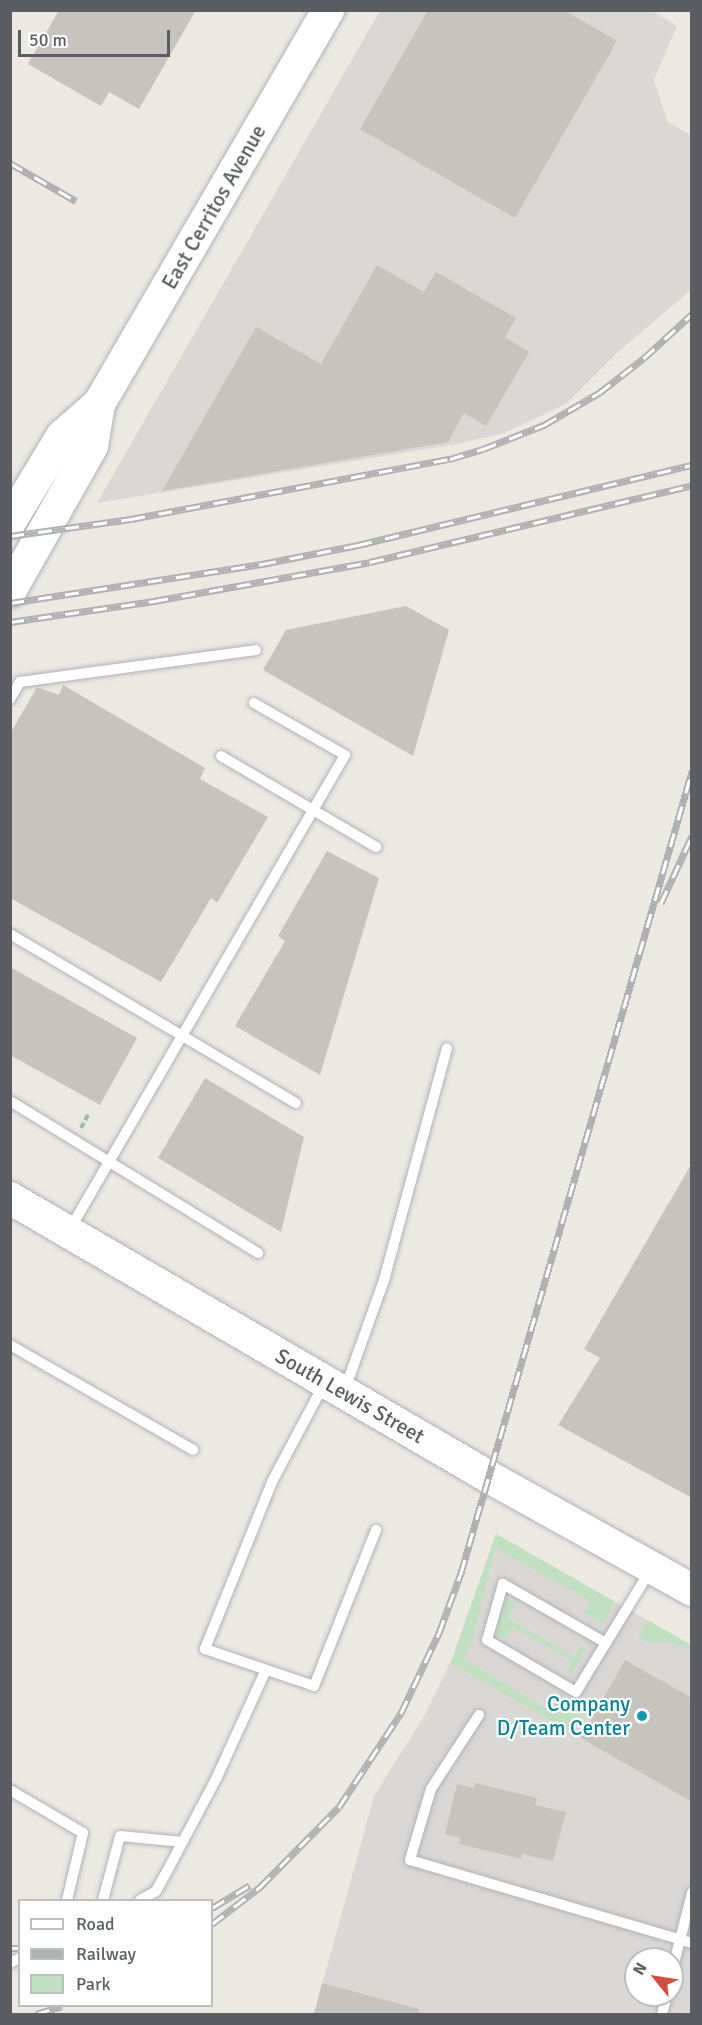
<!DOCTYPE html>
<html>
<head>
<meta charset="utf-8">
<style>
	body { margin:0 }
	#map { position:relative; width:702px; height:2025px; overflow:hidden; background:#ebe9e2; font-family:Signika,sans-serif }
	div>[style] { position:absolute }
	.industrial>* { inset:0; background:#dad8d4 }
	.green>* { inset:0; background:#c1e0c2 }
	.building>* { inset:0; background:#c7c4bf }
	.path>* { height:4px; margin-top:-2px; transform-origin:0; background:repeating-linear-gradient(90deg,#9bc0a7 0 6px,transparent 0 9px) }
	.roads { filter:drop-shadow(0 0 2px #afb2b6) drop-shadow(0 0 2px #afb2b6) }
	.service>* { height:10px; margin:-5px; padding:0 5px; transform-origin:5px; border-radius:5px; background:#fff }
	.secondary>* { height:32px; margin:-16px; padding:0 16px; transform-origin:16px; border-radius:16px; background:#fff }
	.rail>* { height:7px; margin-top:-3.5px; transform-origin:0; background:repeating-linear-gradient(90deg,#fff 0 14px,#b0b1b1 0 28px); box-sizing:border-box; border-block:2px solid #b0b1b1 }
	.dots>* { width:16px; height:16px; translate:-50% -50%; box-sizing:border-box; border:3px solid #fff; border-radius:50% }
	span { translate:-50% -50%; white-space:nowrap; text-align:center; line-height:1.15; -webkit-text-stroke:4.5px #fff; paint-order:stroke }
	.street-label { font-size:21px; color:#5a5d61 }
	.culture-label { font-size:21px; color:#0d838f }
	.right { translate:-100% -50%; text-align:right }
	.frame { position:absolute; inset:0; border:12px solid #5a5d61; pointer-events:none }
	.legend { position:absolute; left:18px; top:1899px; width:195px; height:108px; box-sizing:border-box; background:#fff; border:2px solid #bdbec0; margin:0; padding:8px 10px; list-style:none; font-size:18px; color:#5a5d61 }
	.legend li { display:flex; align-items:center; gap:12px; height:30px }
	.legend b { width:30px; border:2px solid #bdbec0 }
	.north { position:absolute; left:624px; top:1947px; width:60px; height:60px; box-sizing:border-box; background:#fff; border:2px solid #bdbec0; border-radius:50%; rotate:300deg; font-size:16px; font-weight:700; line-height:24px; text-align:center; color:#5a5d61 }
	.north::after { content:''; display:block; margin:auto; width:21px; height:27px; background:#d24e41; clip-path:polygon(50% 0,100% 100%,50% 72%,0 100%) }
	.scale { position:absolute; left:18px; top:30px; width:152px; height:27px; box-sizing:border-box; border:3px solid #5a5d61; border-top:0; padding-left:8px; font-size:18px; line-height:21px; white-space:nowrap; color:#5a5d61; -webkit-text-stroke:4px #fff; paint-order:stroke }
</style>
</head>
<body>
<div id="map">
	<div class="industrial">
		<i style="clip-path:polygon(380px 11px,652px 11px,677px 26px,654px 80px,668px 122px,691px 135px,691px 290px,619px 351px,566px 404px,504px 433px,457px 444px,97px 503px)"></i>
		<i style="clip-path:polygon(evenodd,496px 1534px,691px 1645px,691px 2014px,314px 2014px,374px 1796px,425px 1715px,452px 1659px,496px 1534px,636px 1959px,672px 1959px,672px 1995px,636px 1995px,636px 1959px)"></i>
	</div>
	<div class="green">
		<i style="clip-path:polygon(496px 1534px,615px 1602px,603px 1623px,584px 1613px,590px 1601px,495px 1548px,472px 1642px,463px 1659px,556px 1714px,565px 1699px,581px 1708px,585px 1701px,590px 1704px,573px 1733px,451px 1663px)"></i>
		<i style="clip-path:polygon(507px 1599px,515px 1604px,507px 1618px,574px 1657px,581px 1646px,586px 1649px,571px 1675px,566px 1672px,572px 1661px,513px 1627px,506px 1639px,497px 1633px)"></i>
		<i style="clip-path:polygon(648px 1620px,691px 1645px,691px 1650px,668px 1642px,646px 1642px,638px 1637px)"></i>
	</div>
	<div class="building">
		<i style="clip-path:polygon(59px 10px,196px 10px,139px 109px,109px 92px,101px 106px,28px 64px)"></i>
		<i style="clip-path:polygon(428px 10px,564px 10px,617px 41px,515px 218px,360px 129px)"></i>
		<i style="clip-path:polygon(377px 265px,424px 292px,436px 272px,516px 318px,505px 337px,529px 352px,486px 426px,464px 413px,448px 442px,162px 491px,256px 327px,321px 364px)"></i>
		<i style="clip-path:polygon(406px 606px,449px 630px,413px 756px,263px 670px,286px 630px)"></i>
		<i style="clip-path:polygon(63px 685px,205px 768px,200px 779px,268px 817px,217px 903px,211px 898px,161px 982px,10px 898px,10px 734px,37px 687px,59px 695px)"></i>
		<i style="clip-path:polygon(327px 851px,379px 878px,320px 1075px,235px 1026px,285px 941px,278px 936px)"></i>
		<i style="clip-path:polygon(10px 967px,137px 1038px,100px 1105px,10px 1055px)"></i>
		<i style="clip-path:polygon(205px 1078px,304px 1137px,281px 1232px,158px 1158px)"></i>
		<i style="clip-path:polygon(692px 1163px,692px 1498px,558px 1425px,600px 1358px,584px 1349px)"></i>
		<i style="clip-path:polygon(625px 1660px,692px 1698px,692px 1802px,581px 1738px)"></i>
		<i style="clip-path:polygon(475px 1783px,537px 1798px,535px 1805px,566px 1812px,553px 1861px,522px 1854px,521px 1859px,459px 1844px,461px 1838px,445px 1834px,457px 1784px,474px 1788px)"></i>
		<i style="clip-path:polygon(322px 1983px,419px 2009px,419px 2014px,314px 2014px)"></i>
	</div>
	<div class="path">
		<i style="left:81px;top:1128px;width:15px;rotate:-62deg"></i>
		<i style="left:559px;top:1708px;width:3px;rotate:-162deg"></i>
		<i style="left:556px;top:1707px;width:10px;rotate:-61deg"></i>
	</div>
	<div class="roads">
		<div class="service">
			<i style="left:10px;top:699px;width:20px;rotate:-60deg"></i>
			<i style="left:20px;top:682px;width:238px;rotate:-7.7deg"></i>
			<i style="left:221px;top:756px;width:180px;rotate:30.4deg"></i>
			<i style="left:10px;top:934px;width:332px;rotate:30.6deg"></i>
			<i style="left:10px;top:1101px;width:291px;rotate:31.5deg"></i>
			<i style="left:70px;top:1229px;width:548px;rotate:-59.88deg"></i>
			<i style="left:345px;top:755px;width:105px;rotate:-150.3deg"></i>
			<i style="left:10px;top:1345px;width:211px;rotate:29.8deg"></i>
			<i style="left:324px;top:1384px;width:111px;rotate:118deg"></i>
			<i style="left:272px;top:1482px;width:180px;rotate:111.9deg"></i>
			<i style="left:205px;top:1649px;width:115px;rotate:18.7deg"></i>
			<i style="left:314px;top:1686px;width:168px;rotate:-68.3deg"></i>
			<i style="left:345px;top:1389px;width:116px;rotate:-70.3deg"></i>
			<i style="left:384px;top:1280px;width:240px;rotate:-74.8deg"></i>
			<i style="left:606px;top:1643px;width:119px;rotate:-150.2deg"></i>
			<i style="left:503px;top:1584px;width:58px;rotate:105.9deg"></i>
			<i style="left:487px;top:1640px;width:103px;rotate:30.3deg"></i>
			<i style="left:576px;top:1692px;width:144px;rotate:-58.6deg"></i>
			<i style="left:479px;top:1715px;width:88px;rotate:123deg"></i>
			<i style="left:431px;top:1789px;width:74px;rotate:106.5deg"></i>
			<i style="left:410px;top:1860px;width:294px;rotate:16.4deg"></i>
			<i style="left:10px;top:1790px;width:85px;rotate:30.5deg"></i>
			<i style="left:83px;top:1833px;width:69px;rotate:103.4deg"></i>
			<i style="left:103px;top:1900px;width:66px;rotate:-75.1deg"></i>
			<i style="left:120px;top:1836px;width:63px;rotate:5.4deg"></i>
			<i style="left:140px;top:1900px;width:18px;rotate:-29deg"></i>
			<i style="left:156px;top:1891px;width:18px;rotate:-61deg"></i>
			<i style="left:165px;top:1875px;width:109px;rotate:-62deg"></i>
			<i style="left:216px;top:1779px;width:120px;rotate:-65.4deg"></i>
			<i style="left:10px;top:1963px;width:11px;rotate:-27deg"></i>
			<i style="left:672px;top:1971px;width:81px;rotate:-75.6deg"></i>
			<i style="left:662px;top:2014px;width:20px;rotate:-75deg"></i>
		</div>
		<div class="secondary">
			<i style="left:10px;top:522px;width:100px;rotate:-58.8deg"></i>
			<i style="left:62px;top:436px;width:49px;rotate:-40.9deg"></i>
			<i style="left:99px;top:404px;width:456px;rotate:-59.8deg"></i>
			<i style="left:10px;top:591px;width:167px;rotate:-60.5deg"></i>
			<i style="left:92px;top:446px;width:43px;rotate:-80.5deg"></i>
			<i style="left:10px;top:1198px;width:554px;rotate:30.22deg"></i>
			<i style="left:489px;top:1477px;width:232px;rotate:29.1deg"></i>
		</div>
	</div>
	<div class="rail">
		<i style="left:10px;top:163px;width:76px;rotate:29.9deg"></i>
		<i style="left:10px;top:536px;width:122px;rotate:-8deg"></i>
		<i style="left:131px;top:519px;width:325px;rotate:-10.7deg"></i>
		<i style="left:450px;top:459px;width:34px;rotate:-17deg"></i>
		<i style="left:483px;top:449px;width:66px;rotate:-21.5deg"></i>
		<i style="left:544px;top:425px;width:64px;rotate:-30.2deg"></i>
		<i style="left:599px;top:393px;width:57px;rotate:-37.9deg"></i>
		<i style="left:644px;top:358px;width:65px;rotate:-42.5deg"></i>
		<i style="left:10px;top:603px;width:255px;rotate:-8.8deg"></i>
		<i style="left:262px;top:564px;width:98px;rotate:-11.2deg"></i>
		<i style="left:358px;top:545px;width:343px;rotate:-13.5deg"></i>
		<i style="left:10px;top:622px;width:146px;rotate:-8.3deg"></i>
		<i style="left:154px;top:601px;width:219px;rotate:-10.2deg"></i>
		<i style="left:370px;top:562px;width:331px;rotate:-13.4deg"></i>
		<i style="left:661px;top:903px;width:74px;rotate:-65.2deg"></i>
		<i style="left:212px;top:1908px;width:44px;rotate:-31.2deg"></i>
		<i style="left:212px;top:1924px;width:61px;rotate:-37.6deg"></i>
		<i style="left:260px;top:1887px;width:112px;rotate:-45.4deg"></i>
		<i style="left:339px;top:1807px;width:113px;rotate:-56.6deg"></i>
		<i style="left:401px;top:1713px;width:89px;rotate:-64.6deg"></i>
		<i style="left:439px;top:1633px;width:64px;rotate:-69.9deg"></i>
		<i style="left:461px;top:1573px;width:835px;rotate:-73.93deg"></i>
		<i style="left:10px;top:1948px;width:10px"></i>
		<i style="left:36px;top:2014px;width:27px;rotate:-17deg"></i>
	</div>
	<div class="dots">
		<i style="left:642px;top:1716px;background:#0f9aa8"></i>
	</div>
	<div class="street-label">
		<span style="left:214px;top:207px;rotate:-60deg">East Cerritos Avenue</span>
		<span style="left:350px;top:1396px;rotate:30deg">South Lewis Street</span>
	</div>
	<div class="culture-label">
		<span class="right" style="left:630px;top:1716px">Company<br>D/Team Center</span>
	</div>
	<div class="frame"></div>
	<ul class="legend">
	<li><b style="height:8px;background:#fff"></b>Road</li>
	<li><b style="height:8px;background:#b0b1b1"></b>Railway</li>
	<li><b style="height:16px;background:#c1e0c2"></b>Park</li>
	</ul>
	<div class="north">N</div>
	<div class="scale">50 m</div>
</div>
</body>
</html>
